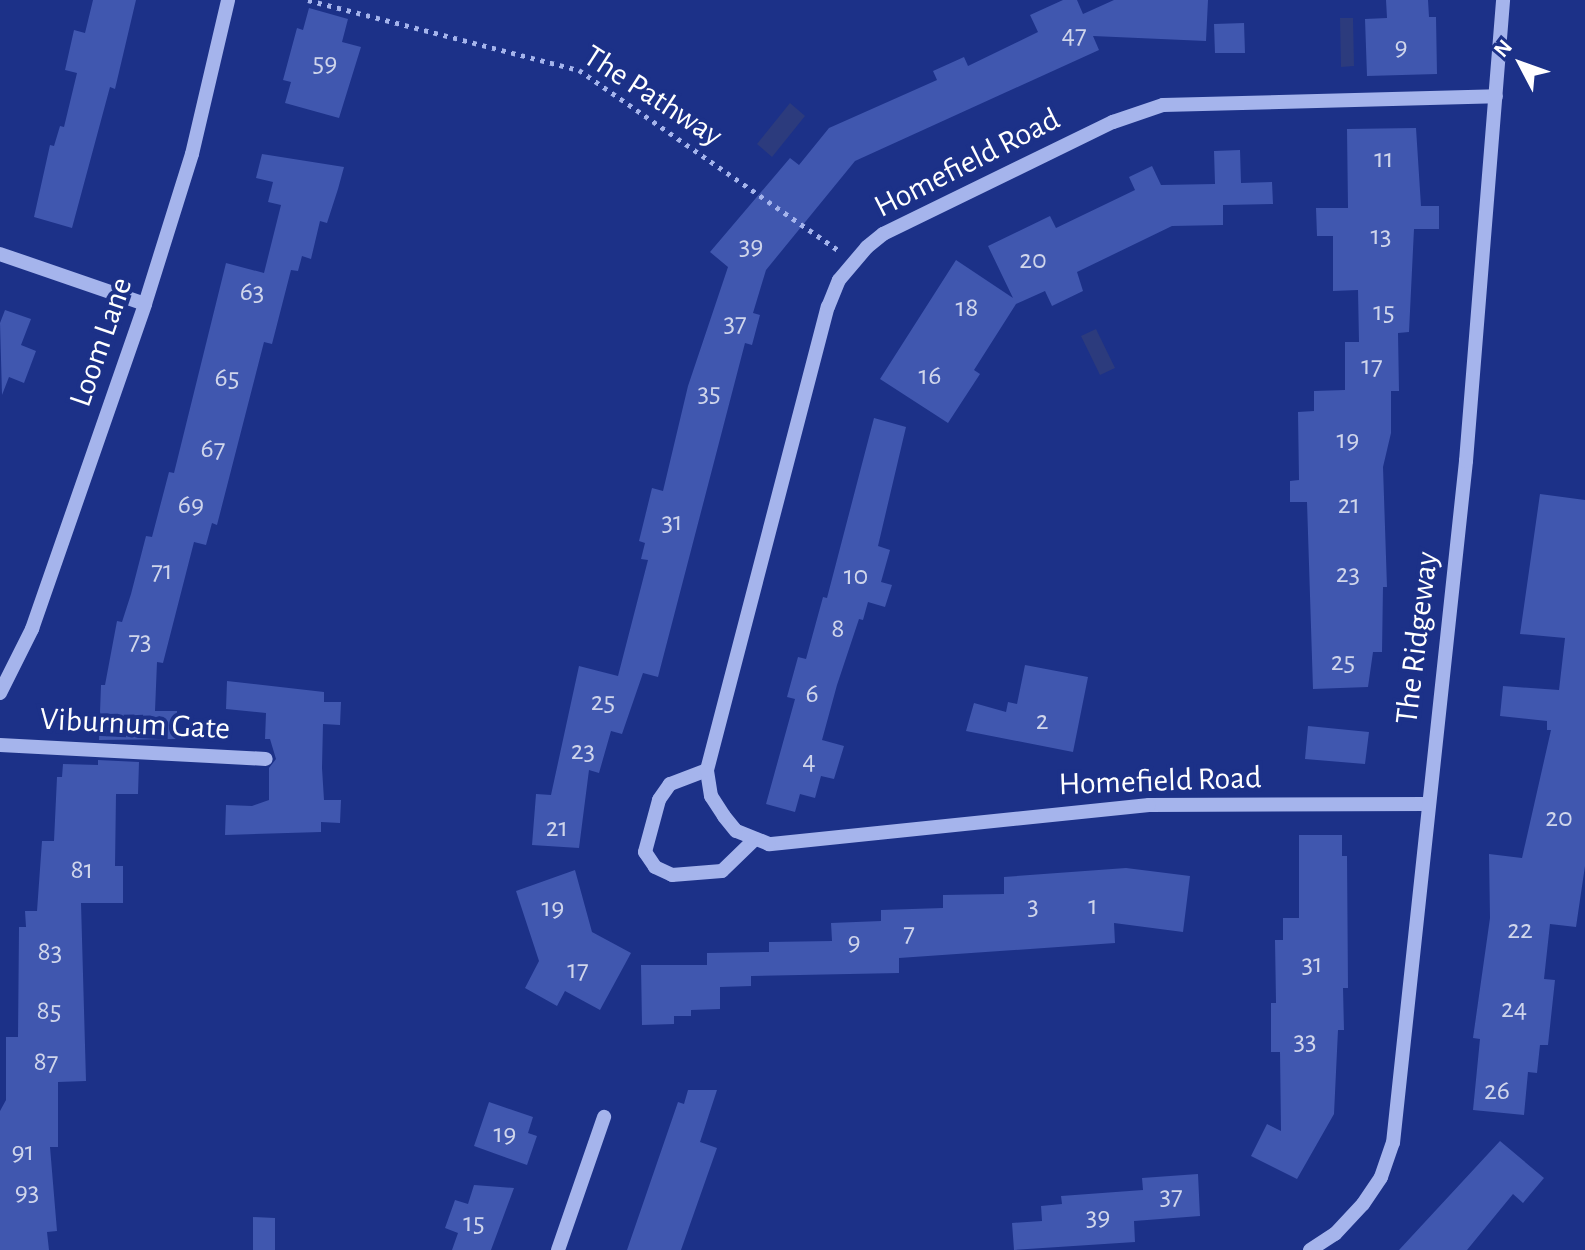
<!DOCTYPE html>
<html>
<head>
<meta charset="utf-8">
<style>
	body { margin:0 }
	#map { position:relative; width:1585px; height:1250px; overflow:hidden; background:#1c3188; font-family:"Alegreya Sans",sans-serif }
	div>[style] { position:absolute }
	.water>* { inset:0; background:#2c3b7d }
	.building>* { inset:0; background:#4057af }
	.path>* { height:5px; margin-top:-2.5px; transform-origin:0; background:repeating-linear-gradient(90deg,#a5b4ec 0 4px,transparent 0 10px) }
	.minor>* { height:14px; margin:-7px; padding:0 7px; transform-origin:7px; border-radius:7px; background:#a5b4ec }
	span { translate:-50% -50%; white-space:nowrap; text-align:center; line-height:1.15; -webkit-text-stroke:8px #1c3188; paint-order:stroke }
	.number-label { font-size:28px; color:#cfd5eb }
	.number-label span { -webkit-text-stroke-width:0 }
	.street-label { font-size:32px; color:#fff }
	.north { position:absolute; left:1481px; top:24px; width:80px; height:80px; -webkit-text-stroke:6px #1c3188; paint-order:stroke; rotate:311deg; font-size:22px; font-weight:700; line-height:32px; text-align:center; color:#fff }
	.north::after { content:''; display:block; margin:auto; width:28px; height:36px; background:#fff; clip-path:polygon(50% 0,100% 100%,50% 72%,0 100%) }
</style>
</head>
<body>
<div id="map">
	<div class="water">
		<i style="clip-path:polygon(1340px 18px,1353px 18px,1354px 66px,1341px 67px)"></i>
		<i style="clip-path:polygon(790px 103px,805px 116px,772px 157px,757px 144px)"></i>
		<i style="clip-path:polygon(1096px 329px,1115px 368px,1100px 375px,1081px 336px)"></i>
	</div>
	<div class="building">
		<i style="clip-path:polygon(93px 0,136px 0,115px 89px,110px 87px,72px 228px,34px 217px,50px 145px,54px 146px,60px 126px,64px 127px,77px 73px,65px 70px,74px 30px,85px 33px)"></i>
		<i style="clip-path:polygon(1063px 0,1077px 0,1083px 14px,1114px 0,1208px 0,1206px 41px,1093px 36px,1099px 50px,855px 161px,766px 270px,753px 313px,760px 315px,752px 345px,745px 343px,658px 677px,643px 673px,622px 734px,611px 731px,599px 773px,589px 770px,579px 848px,532px 845px,536px 794px,551px 795px,579px 666px,618px 676px,648px 560px,641px 559px,645px 543px,639px 541px,652px 488px,663px 491px,688px 386px,728px 267px,710px 252px,790px 158px,799px 165px,829px 128px,937px 80px,933px 71px,964px 57px,968px 66px,1038px 32px,1030px 15px)"></i>
		<i style="clip-path:polygon(1386px 0,1428px 0,1429px 17px,1436px 17px,1437px 74px,1367px 76px,1365px 19px,1387px 18px)"></i>
		<i style="clip-path:polygon(309px 8px,348px 19px,342px 42px,361px 47px,339px 118px,285px 103px,291px 82px,283px 80px,297px 28px,303px 30px)"></i>
		<i style="clip-path:polygon(1244px 23px,1245px 53px,1215px 53px,1214px 24px)"></i>
		<i style="clip-path:polygon(1416px 128px,1421px 206px,1439px 206px,1439px 229px,1414px 229px,1409px 332px,1398px 333px,1399px 391px,1391px 391px,1391px 433px,1383px 467px,1387px 587px,1383px 587px,1382px 652px,1373px 652px,1368px 687px,1313px 689px,1307px 502px,1290px 502px,1290px 481px,1299px 480px,1298px 412px,1314px 411px,1314px 391px,1345px 390px,1345px 342px,1359px 342px,1358px 290px,1333px 291px,1333px 236px,1317px 236px,1316px 208px,1348px 208px,1347px 129px)"></i>
		<i style="clip-path:polygon(1240px 150px,1241px 183px,1272px 182px,1273px 204px,1223px 205px,1223px 225px,1172px 226px,1077px 272px,1083px 291px,1052px 306px,1045px 291px,1016px 304px,974px 370px,980px 374px,948px 423px,880px 379px,956px 260px,1013px 298px,988px 246px,1050px 216px,1056px 228px,1135px 190px,1129px 177px,1152px 166px,1161px 185px,1215px 184px,1214px 151px)"></i>
		<i style="clip-path:polygon(262px 154px,344px 167px,338px 189px,327px 223px,320px 221px,311px 259px,302px 256px,298px 271px,291px 270px,272px 344px,264px 342px,217px 525px,212px 523px,206px 545px,194px 542px,163px 663px,157px 662px,155px 711px,177px 711px,176px 739px,99px 740px,101px 685px,105px 685px,117px 621px,122px 622px,131px 594px,146px 536px,152px 537px,169px 472px,174px 473px,226px 263px,264px 273px,281px 205px,268px 202px,273px 182px,256px 178px)"></i>
		<i style="clip-path:polygon(5px 310px,31px 319px,21px 345px,36px 351px,24px 383px,9px 377px,2px 395px,0 323px)"></i>
		<i style="clip-path:polygon(874px 418px,906px 427px,878px 546px,890px 550px,881px 582px,892px 585px,885px 607px,868px 602px,863px 620px,859px 619px,837px 685px,822px 740px,844px 746px,834px 779px,821px 776px,815px 798px,800px 794px,795px 812px,766px 804px,795px 699px,787px 697px,798px 657px,806px 659px,823px 597px,827px 598px)"></i>
		<i style="clip-path:polygon(1540px 494px,1585px 500px,1585px 866px,1576px 927px,1550px 924px,1544px 979px,1555px 980px,1548px 1045px,1540px 1045px,1537px 1073px,1528px 1072px,1524px 1115px,1473px 1110px,1480px 1039px,1473px 1038px,1490px 918px,1489px 854px,1522px 858px,1551px 730px,1547px 730px,1547px 721px,1500px 716px,1503px 686px,1559px 690px,1565px 638px,1520px 634px)"></i>
		<i style="clip-path:polygon(1025px 665px,1088px 677px,1073px 752px,966px 731px,974px 703px,1006px 712px,1008px 702px,1017px 704px)"></i>
		<i style="clip-path:polygon(227px 681px,324px 692px,324px 702px,341px 702px,340px 725px,323px 724px,322px 768px,324px 800px,341px 800px,340px 823px,321px 822px,321px 832px,225px 835px,226px 805px,252px 806px,269px 800px,269px 768px,276px 759px,270px 739px,265px 739px,266px 713px,226px 709px)"></i>
		<i style="clip-path:polygon(1308px 726px,1369px 732px,1365px 764px,1305px 759px)"></i>
		<i style="clip-path:polygon(98px 760px,139px 762px,138px 794px,116px 794px,115px 866px,123px 866px,123px 903px,81px 903px,86px 1081px,58px 1082px,58px 1147px,50px 1147px,57px 1231px,47px 1232px,49px 1250px,0 1250px,0 1111px,6px 1100px,6px 1037px,18px 1037px,19px 927px,26px 927px,25px 911px,37px 911px,42px 841px,54px 841px,57px 777px,62px 777px,63px 764px,98px 765px)"></i>
		<i style="clip-path:polygon(1299px 835px,1342px 835px,1342px 856px,1347px 856px,1348px 988px,1343px 988px,1344px 1030px,1338px 1030px,1334px 1114px,1297px 1179px,1251px 1156px,1267px 1124px,1281px 1131px,1280px 1052px,1271px 1052px,1271px 1003px,1276px 1003px,1275px 940px,1283px 940px,1283px 918px,1299px 918px)"></i>
		<i style="clip-path:polygon(1126px 868px,1190px 876px,1183px 932px,1114px 923px,1115px 943px,899px 958px,899px 973px,751px 976px,751px 986px,720px 987px,720px 1009px,691px 1010px,691px 1016px,674px 1016px,674px 1024px,642px 1025px,641px 965px,707px 965px,707px 953px,769px 952px,769px 942px,832px 941px,831px 923px,881px 921px,881px 910px,943px 908px,943px 895px,1004px 894px,1004px 877px)"></i>
		<i style="clip-path:polygon(575px 870px,592px 932px,631px 953px,600px 1010px,565px 991px,557px 1006px,525px 988px,539px 961px,516px 891px)"></i>
		<i style="clip-path:polygon(688px 1090px,717px 1090px,700px 1142px,717px 1148px,681px 1250px,627px 1250px,678px 1102px,684px 1104px)"></i>
		<i style="clip-path:polygon(489px 1102px,533px 1117px,528px 1133px,537px 1136px,527px 1165px,474px 1146px)"></i>
		<i style="clip-path:polygon(1500px 1141px,1544px 1178px,1523px 1203px,1513px 1194px,1467px 1250px,1399px 1250px)"></i>
		<i style="clip-path:polygon(1198px 1174px,1200px 1216px,1134px 1221px,1135px 1242px,1014px 1250px,1012px 1223px,1042px 1221px,1041px 1206px,1062px 1204px,1061px 1196px,1143px 1190px,1142px 1178px)"></i>
		<i style="clip-path:polygon(474px 1185px,514px 1188px,491px 1250px,452px 1250px,458px 1233px,445px 1228px,455px 1200px,468px 1204px)"></i>
		<i style="clip-path:polygon(253px 1217px,275px 1218px,275px 1250px,253px 1250px)"></i>
	</div>
	<div class="path">
		<i style="left:308px;top:0;width:280px;rotate:14.5deg"></i>
		<i style="left:579px;top:70px;width:317px;rotate:34.8deg"></i>
	</div>
	<div class="minor">
		<i style="left:0;top:254px;width:153px;rotate:19deg"></i>
		<i style="left:0;top:693px;width:72px;rotate:-63.4deg"></i>
		<i style="left:32px;top:629px;width:344px;rotate:-70.8deg"></i>
		<i style="left:145px;top:304px;width:157px;rotate:-72.6deg"></i>
		<i style="left:192px;top:154px;width:158px;rotate:-76.8deg"></i>
		<i style="left:0;top:745px;width:266px;rotate:3deg"></i>
		<i style="left:707px;top:770px;width:40px;rotate:159deg"></i>
		<i style="left:670px;top:784px;width:19px;rotate:125deg"></i>
		<i style="left:659px;top:800px;width:54px;rotate:105.1deg"></i>
		<i style="left:645px;top:852px;width:18px;rotate:56deg"></i>
		<i style="left:655px;top:867px;width:19px;rotate:25deg"></i>
		<i style="left:672px;top:875px;width:50px;rotate:-4.6deg"></i>
		<i style="left:722px;top:871px;width:46px;rotate:-44.1deg"></i>
		<i style="left:1426px;top:804px;width:277px;rotate:179.8deg"></i>
		<i style="left:1149px;top:805px;width:382px;rotate:174.1deg"></i>
		<i style="left:769px;top:844px;width:35px;rotate:-158deg"></i>
		<i style="left:736px;top:831px;width:19px;rotate:-129deg"></i>
		<i style="left:724px;top:816px;width:24px;rotate:-123deg"></i>
		<i style="left:711px;top:796px;width:26px;rotate:-99deg"></i>
		<i style="left:707px;top:770px;width:479px;rotate:-75.4deg"></i>
		<i style="left:828px;top:307px;width:29px;rotate:-68deg"></i>
		<i style="left:839px;top:280px;width:43px;rotate:-49.7deg"></i>
		<i style="left:867px;top:247px;width:21px;rotate:-39deg"></i>
		<i style="left:883px;top:234px;width:256px;rotate:-26deg"></i>
		<i style="left:1113px;top:122px;width:53px;rotate:-18.8deg"></i>
		<i style="left:1163px;top:105px;width:333px;rotate:-1.5deg"></i>
		<i style="left:558px;top:1250px;width:141px;rotate:-70.9deg"></i>
		<i style="left:1310px;top:1250px;width:30px;rotate:-33deg"></i>
		<i style="left:1335px;top:1234px;width:41px;rotate:-47deg"></i>
		<i style="left:1363px;top:1204px;width:32px;rotate:-56deg"></i>
		<i style="left:1381px;top:1177px;width:36px;rotate:-71deg"></i>
		<i style="left:1393px;top:1143px;width:686px;rotate:-83.89deg"></i>
		<i style="left:1466px;top:461px;width:462px;rotate:-85.4deg"></i>
	</div>
	<div class="number-label">
		<span style="left:1074px;top:35px">47</span>
		<span style="left:1401px;top:47px">9</span>
		<span style="left:325px;top:63px">59</span>
		<span style="left:1384px;top:159px">11</span>
		<span style="left:1381px;top:236px">13</span>
		<span style="left:751px;top:246px">39</span>
		<span style="left:1033px;top:260px">20</span>
		<span style="left:252px;top:292px">63</span>
		<span style="left:967px;top:308px">18</span>
		<span style="left:1384px;top:312px">15</span>
		<span style="left:735px;top:323px">37</span>
		<span style="left:1372px;top:366px">17</span>
		<span style="left:930px;top:376px">16</span>
		<span style="left:227px;top:378px">65</span>
		<span style="left:709px;top:393px">35</span>
		<span style="left:1348px;top:440px">19</span>
		<span style="left:213px;top:449px">67</span>
		<span style="left:191px;top:505px">69</span>
		<span style="left:1349px;top:505px">21</span>
		<span style="left:672px;top:522px">31</span>
		<span style="left:162px;top:571px">71</span>
		<span style="left:1348px;top:574px">23</span>
		<span style="left:856px;top:576px">10</span>
		<span style="left:838px;top:629px">8</span>
		<span style="left:140px;top:641px">73</span>
		<span style="left:1343px;top:662px">25</span>
		<span style="left:812px;top:694px">6</span>
		<span style="left:603px;top:702px">25</span>
		<span style="left:1042px;top:721px">2</span>
		<span style="left:583px;top:751px">23</span>
		<span style="left:809px;top:761px">4</span>
		<span style="left:1559px;top:818px">20</span>
		<span style="left:557px;top:828px">21</span>
		<span style="left:82px;top:870px">81</span>
		<span style="left:1033px;top:906px">3</span>
		<span style="left:1093px;top:906px">1</span>
		<span style="left:553px;top:908px">19</span>
		<span style="left:1520px;top:930px">22</span>
		<span style="left:909px;top:933px">7</span>
		<span style="left:854px;top:942px">9</span>
		<span style="left:50px;top:952px">83</span>
		<span style="left:1312px;top:964px">31</span>
		<span style="left:578px;top:970px">17</span>
		<span style="left:1514px;top:1009px">24</span>
		<span style="left:49px;top:1011px">85</span>
		<span style="left:1305px;top:1041px">33</span>
		<span style="left:46px;top:1062px">87</span>
		<span style="left:1497px;top:1091px">26</span>
		<span style="left:505px;top:1134px">19</span>
		<span style="left:23px;top:1152px">91</span>
		<span style="left:27px;top:1192px">93</span>
		<span style="left:1171px;top:1196px">37</span>
		<span style="left:1098px;top:1217px">39</span>
		<span style="left:474px;top:1223px">15</span>
	</div>
	<div class="street-label">
		<span style="left:653px;top:96px;rotate:33deg">The Pathway</span>
		<span style="left:967px;top:163px;rotate:-27deg">Homefield Road</span>
		<span style="left:101px;top:342px;rotate:-71deg">Loom Lane</span>
		<span style="left:1417px;top:638px;rotate:-83deg">The Ridgeway</span>
		<span style="left:135px;top:724px;rotate:3deg">Viburnum Gate</span>
		<span style="left:1160px;top:781px;rotate:-2deg">Homefield Road</span>
	</div>
	<div class="north">N</div>
</div>
</body>
</html>
